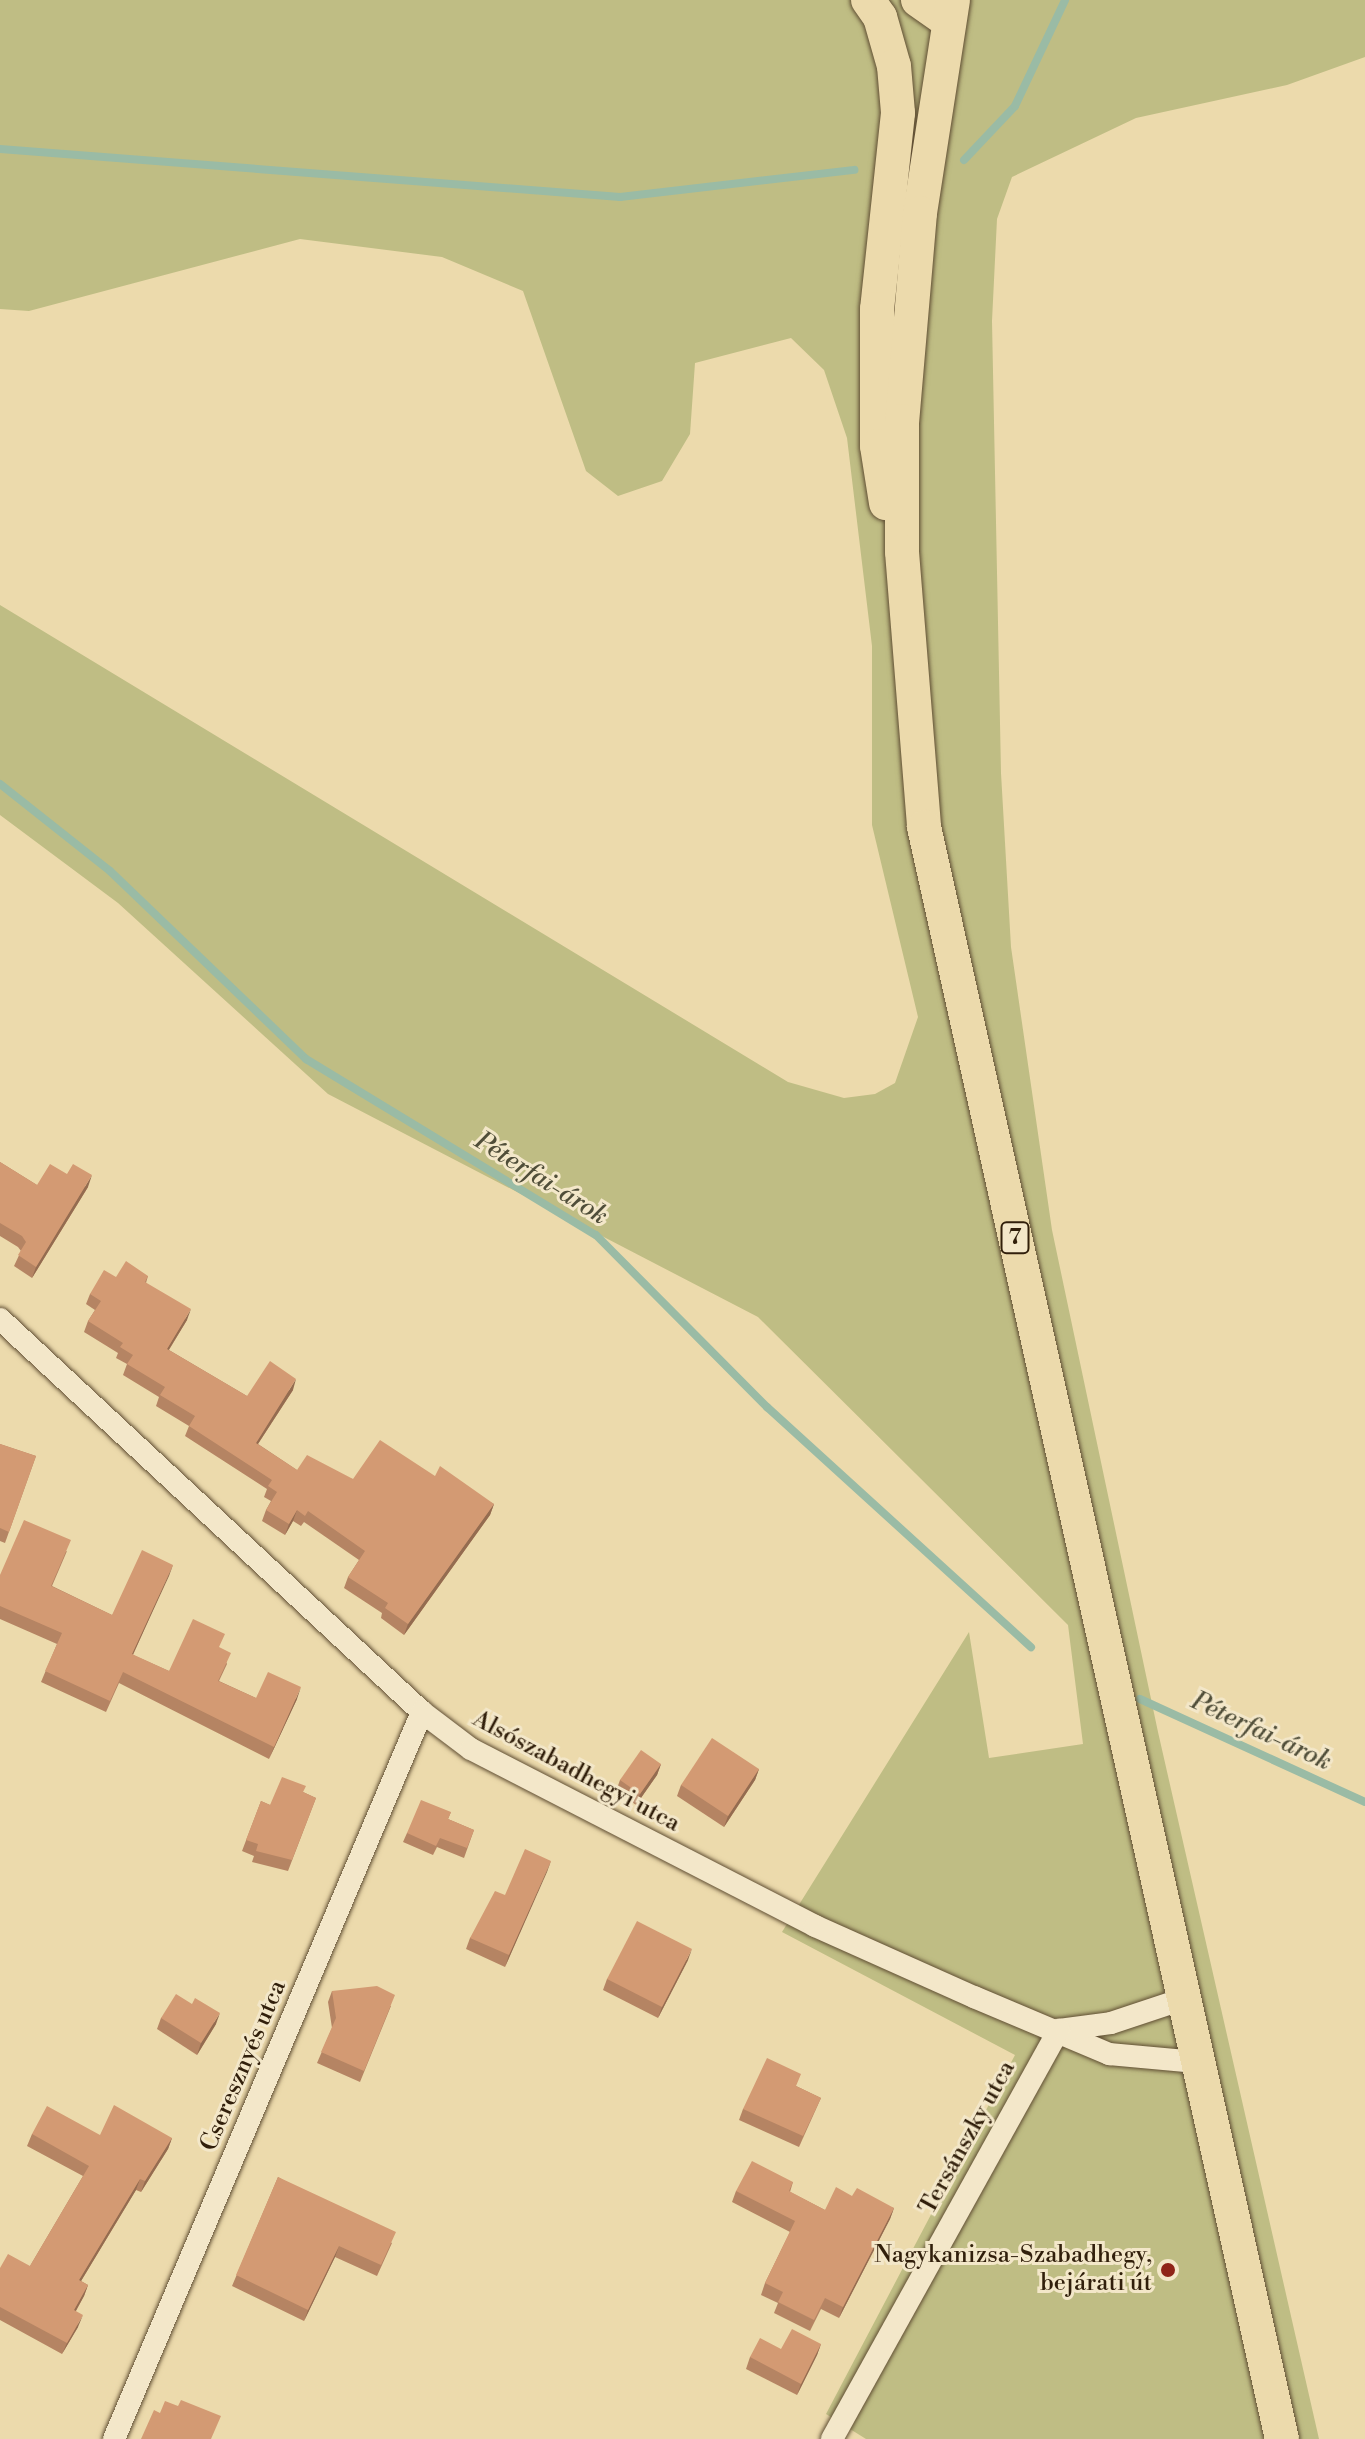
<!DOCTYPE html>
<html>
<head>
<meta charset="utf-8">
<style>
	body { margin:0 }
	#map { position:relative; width:1365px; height:2439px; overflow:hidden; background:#ecdaac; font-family:"Libre Bodoni",serif }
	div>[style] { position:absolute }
	.green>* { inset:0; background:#bfbd84 }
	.stream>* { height:8px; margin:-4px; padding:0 4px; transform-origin:4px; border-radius:4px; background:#9abba5 }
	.roads { filter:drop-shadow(0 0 2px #604e33) drop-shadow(0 0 2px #604e33) }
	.street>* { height:22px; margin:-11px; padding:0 11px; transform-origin:11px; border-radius:11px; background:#f3e7c9 }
	.primary>* { height:34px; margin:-17px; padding:0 17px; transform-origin:17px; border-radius:17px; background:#ecdaac }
	.wall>* { inset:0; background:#b58463 }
	.shaded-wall>* { inset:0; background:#946c50 }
	.building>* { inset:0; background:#d39a73 }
	.dots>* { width:22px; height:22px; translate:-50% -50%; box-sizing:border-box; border:4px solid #f3e7c9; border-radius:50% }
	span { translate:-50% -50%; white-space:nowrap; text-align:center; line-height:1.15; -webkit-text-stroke:6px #f3e7c9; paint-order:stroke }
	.shield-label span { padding:2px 6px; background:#f3e7c9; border:2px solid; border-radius:6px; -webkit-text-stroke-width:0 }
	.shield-label { font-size:22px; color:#311f0b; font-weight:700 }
	.street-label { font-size:24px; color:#311f0b }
	.poi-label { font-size:24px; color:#311f0b }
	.right { translate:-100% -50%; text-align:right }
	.water-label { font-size:26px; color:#504e39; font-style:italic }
</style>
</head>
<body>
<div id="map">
	<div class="green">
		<i style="clip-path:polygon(0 0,1365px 0,1365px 57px,1287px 85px,1136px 118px,1012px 177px,997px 219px,992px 321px,1001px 773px,1011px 947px,1052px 1230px,1158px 1732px,1319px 2439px,866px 2439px,826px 2414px,1015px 2055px,782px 1932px,969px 1632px,989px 1758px,1083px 1744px,1068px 1625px,758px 1317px,328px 1094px,118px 903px,0 815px,0 605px,788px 1082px,844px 1098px,875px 1094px,895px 1083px,918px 1017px,872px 825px,872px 646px,847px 438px,824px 370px,791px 338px,695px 363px,690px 434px,662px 481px,618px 496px,586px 471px,523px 291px,442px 257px,300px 239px,29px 311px,0 309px)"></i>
	</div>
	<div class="stream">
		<i style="left:0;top:149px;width:622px;rotate:4.43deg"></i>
		<i style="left:620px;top:197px;width:236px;rotate:-6.6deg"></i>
		<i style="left:964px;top:160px;width:74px;rotate:-46.6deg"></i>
		<i style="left:1015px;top:106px;width:117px;rotate:-64.7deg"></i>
		<i style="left:0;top:784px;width:140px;rotate:38.3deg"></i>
		<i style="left:110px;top:871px;width:272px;rotate:43.8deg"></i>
		<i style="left:306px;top:1059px;width:339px;rotate:31.3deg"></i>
		<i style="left:596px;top:1235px;width:243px;rotate:45.2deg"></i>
		<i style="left:767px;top:1407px;width:357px;rotate:42.3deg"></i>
		<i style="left:1140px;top:1699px;width:247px;rotate:24.6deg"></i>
	</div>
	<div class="roads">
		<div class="street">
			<i style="left:0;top:1319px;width:577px;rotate:42.96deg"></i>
			<i style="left:422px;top:1712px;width:61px;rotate:37.1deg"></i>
			<i style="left:471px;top:1749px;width:387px;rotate:27.2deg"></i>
			<i style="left:815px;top:1926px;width:174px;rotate:24.1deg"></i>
			<i style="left:974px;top:1997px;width:147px;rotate:22.9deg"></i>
			<i style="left:1109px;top:2054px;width:88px;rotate:5.2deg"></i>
			<i style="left:1059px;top:2030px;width:52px;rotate:-7.7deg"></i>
			<i style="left:1111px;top:2023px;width:76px;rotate:-18.4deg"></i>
			<i style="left:114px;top:2439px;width:790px;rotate:-67.04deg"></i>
			<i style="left:832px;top:2439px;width:468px;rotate:-61deg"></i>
		</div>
		<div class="primary">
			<i style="left:868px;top:0;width:21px;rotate:55deg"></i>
			<i style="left:880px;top:17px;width:51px;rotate:74.1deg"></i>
			<i style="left:894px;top:66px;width:47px;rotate:85.1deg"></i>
			<i style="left:898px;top:113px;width:197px;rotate:96.1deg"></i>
			<i style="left:877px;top:309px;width:137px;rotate:90deg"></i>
			<i style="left:877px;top:446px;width:58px;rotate:81deg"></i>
			<i style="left:918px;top:0;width:37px;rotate:35deg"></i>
			<i style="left:953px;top:0;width:216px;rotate:98.8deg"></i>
			<i style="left:920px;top:213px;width:209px;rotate:94.9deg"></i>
			<i style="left:902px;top:421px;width:131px;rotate:90deg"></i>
			<i style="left:902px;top:552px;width:276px;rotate:85.4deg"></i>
			<i style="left:924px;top:827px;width:1651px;rotate:77.48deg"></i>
		</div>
	</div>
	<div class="wall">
		<i style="clip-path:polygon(0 1162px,37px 1185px,88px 1187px,32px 1278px,14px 1266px,21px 1251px,18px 1247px,0 1236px)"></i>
		<i style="clip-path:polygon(148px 1276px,146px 1283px,187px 1320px,169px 1350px,247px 1396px,293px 1390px,258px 1444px,297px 1470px,353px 1479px,435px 1476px,494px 1504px,490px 1515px,404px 1635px,381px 1618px,382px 1613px,344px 1588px,348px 1577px,359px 1560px,304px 1522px,301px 1526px,293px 1521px,285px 1535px,262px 1521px,266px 1510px,271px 1501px,264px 1497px,267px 1489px,185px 1436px,189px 1426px,156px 1406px,159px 1397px,123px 1375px,127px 1364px,116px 1358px,118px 1353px,84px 1332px,88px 1321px,95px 1310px,86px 1304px,90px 1294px,116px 1277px)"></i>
		<i style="clip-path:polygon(0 1444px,36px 1456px,5px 1543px,0 1541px)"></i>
		<i style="clip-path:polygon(67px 1551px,52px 1586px,112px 1615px,173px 1565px,133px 1655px,169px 1671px,220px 1648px,227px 1664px,219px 1681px,256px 1698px,297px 1699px,269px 1759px,119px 1683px,106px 1712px,41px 1682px,57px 1644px,0 1619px,0 1575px)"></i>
		<i style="clip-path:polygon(661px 1764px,657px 1775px,636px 1805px,616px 1791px,620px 1780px)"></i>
		<i style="clip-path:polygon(759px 1769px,755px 1780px,724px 1827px,677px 1796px,681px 1785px)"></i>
		<i style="clip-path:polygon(303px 1792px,316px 1798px,288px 1871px,252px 1862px,254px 1856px,242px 1851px,261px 1801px,270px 1805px)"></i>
		<i style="clip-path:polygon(451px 1812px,448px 1819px,474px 1830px,464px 1858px,437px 1847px,433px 1855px,403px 1842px,407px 1833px)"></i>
		<i style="clip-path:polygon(551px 1861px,505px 1967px,466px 1949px,470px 1938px)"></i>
		<i style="clip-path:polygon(688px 1960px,658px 2018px,603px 1990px,607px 1979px)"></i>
		<i style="clip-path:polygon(332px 1991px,391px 2006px,360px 2082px,317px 2063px,332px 2028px,328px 2002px)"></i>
		<i style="clip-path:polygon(192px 2004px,216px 2024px,197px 2055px,157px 2029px,161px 2018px)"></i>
		<i style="clip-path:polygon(796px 2086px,821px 2098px,799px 2147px,739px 2120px,743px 2109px)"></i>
		<i style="clip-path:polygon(32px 2134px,100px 2135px,172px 2138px,168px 2149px,141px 2192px,136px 2190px,81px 2281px,88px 2285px,84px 2296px,76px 2311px,78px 2327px,62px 2354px,0 2320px,0 2268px,30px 2266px,83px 2176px,27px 2146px)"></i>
		<i style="clip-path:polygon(278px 2177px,392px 2243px,377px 2276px,335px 2257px,304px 2321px,232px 2286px)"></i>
		<i style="clip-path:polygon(793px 2182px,790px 2192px,825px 2210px,852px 2196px,894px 2208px,890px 2219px,839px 2318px,821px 2309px,810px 2331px,774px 2313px,778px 2303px,761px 2295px,765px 2283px,790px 2232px,732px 2202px,736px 2191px)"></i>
		<i style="clip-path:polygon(821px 2344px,817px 2355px,797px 2395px,746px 2369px,750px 2357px,781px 2349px)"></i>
	</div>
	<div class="shaded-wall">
		<i style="clip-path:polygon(92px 1175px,88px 1187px,32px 1278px,36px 1267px)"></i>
		<i style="clip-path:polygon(191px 1309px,187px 1320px,163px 1359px,167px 1349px)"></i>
		<i style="clip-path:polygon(296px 1379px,293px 1390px,252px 1453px,256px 1443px)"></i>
		<i style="clip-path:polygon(494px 1504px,490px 1515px,404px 1635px,408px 1624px)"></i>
		<i style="clip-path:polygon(297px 1510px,293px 1521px,285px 1535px,289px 1524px)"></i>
		<i style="clip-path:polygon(173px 1565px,169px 1576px,128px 1665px,132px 1654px)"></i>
		<i style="clip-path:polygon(301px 1687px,297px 1699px,269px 1759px,274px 1747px)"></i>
		<i style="clip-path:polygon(661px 1764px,657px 1775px,636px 1805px,640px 1794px)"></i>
		<i style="clip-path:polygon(759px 1769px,755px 1780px,724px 1827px,728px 1816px)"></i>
		<i style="clip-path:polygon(551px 1861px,547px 1872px,505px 1967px,509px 1955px)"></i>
		<i style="clip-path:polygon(692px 1949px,688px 1960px,658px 2018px,662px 2007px)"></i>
		<i style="clip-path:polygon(220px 2013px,216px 2024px,197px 2055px,201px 2043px)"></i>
		<i style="clip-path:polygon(172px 2138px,168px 2149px,141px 2192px,145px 2181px)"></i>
		<i style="clip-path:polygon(140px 2179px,136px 2190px,75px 2291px,79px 2280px)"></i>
		<i style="clip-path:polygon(894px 2208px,890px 2219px,839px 2318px,843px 2307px)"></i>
		<i style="clip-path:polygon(339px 2246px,335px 2257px,304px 2321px,308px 2310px)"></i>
		<i style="clip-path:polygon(88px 2285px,84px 2296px,70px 2321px,74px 2310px)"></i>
		<i style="clip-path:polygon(83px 2315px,78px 2327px,62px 2354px,67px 2343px)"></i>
		<i style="clip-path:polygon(821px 2344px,817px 2355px,797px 2395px,801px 2384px)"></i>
	</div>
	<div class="building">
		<i style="clip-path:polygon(0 1162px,37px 1185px,50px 1164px,67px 1174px,73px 1164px,92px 1175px,36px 1267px,18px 1255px,26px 1242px,22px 1236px,0 1223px)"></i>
		<i style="clip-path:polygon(126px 1261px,148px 1276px,145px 1282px,191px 1309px,167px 1349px,247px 1396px,270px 1361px,296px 1379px,256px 1443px,297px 1470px,307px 1455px,353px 1479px,380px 1440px,435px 1476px,440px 1466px,494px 1504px,408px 1624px,385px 1608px,388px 1603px,348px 1577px,365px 1551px,308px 1511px,305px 1516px,297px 1510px,289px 1524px,266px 1510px,277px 1492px,268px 1486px,272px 1480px,189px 1426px,195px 1416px,160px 1395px,165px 1387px,127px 1364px,133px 1355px,120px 1347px,123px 1343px,88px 1321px,101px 1301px,90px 1294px,104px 1270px,116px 1277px)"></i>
		<i style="clip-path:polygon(0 1444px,36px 1456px,9px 1532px,0 1528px)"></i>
		<i style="clip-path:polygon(24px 1520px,71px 1540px,51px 1586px,112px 1615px,142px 1550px,173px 1565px,132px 1654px,169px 1671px,193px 1619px,225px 1634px,219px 1647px,231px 1653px,218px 1681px,256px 1698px,268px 1672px,301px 1687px,274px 1747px,123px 1672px,110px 1701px,45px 1671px,62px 1633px,0 1606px,0 1575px)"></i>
		<i style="clip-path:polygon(712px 1738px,759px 1769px,728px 1816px,681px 1785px)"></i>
		<i style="clip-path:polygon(641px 1750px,661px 1764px,640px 1794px,620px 1780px)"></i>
		<i style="clip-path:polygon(282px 1777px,306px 1786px,303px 1792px,316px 1798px,292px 1860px,256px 1851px,258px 1844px,246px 1840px,261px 1801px,270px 1805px)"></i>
		<i style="clip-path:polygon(421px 1800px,451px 1812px,448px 1819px,474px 1830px,467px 1848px,440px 1838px,436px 1846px,407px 1833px)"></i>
		<i style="clip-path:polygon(525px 1849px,551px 1861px,509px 1955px,470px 1938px,495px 1891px,505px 1895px)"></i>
		<i style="clip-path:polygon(637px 1921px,692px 1949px,662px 2007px,607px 1979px)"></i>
		<i style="clip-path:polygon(377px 1986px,395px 1995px,364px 2071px,321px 2052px,336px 2018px,332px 1991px)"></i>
		<i style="clip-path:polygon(176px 1994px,192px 2004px,195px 1998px,220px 2013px,201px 2043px,161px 2018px)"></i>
		<i style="clip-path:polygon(767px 2058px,801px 2074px,796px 2086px,821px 2098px,803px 2136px,743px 2109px)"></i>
		<i style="clip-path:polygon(114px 2105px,172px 2138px,145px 2181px,140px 2179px,79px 2280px,88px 2285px,74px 2310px,83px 2315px,67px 2343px,0 2307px,0 2268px,8px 2254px,30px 2266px,89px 2166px,32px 2134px,47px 2106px,100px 2135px)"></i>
		<i style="clip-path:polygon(752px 2161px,793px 2182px,789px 2191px,825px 2210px,836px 2187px,852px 2196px,857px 2188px,894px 2208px,843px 2307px,825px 2298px,814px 2320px,778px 2302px,783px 2292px,765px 2283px,795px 2221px,736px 2191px)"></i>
		<i style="clip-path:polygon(278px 2177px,396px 2232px,381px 2265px,339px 2246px,308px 2310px,236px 2275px)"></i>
		<i style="clip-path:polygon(792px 2329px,821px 2344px,801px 2384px,750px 2357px,760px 2338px,781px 2349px)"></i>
		<i style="clip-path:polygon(181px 2400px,221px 2416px,211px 2439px,141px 2439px,154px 2410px,160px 2413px,165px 2401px,178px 2406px)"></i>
	</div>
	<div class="dots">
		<i style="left:1168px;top:2270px;background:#8f2418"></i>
	</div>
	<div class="shield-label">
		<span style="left:1015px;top:1238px">7</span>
	</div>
	<div class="street-label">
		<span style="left:576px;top:1772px;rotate:28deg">Alsószabadhegyi utca</span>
		<span style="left:244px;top:2066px;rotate:-67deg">Cseresznyés utca</span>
		<span style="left:968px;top:2138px;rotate:-61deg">Tersánszky utca</span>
	</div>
	<div class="poi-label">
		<span class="right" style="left:1152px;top:2270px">Nagykanizsa-Szabadhegy,<br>bejárati út</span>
	</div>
	<div class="water-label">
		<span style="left:541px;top:1179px;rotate:32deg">Péterfai-árok</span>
		<span style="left:1261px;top:1732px;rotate:25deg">Péterfai-árok</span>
	</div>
</div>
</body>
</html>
